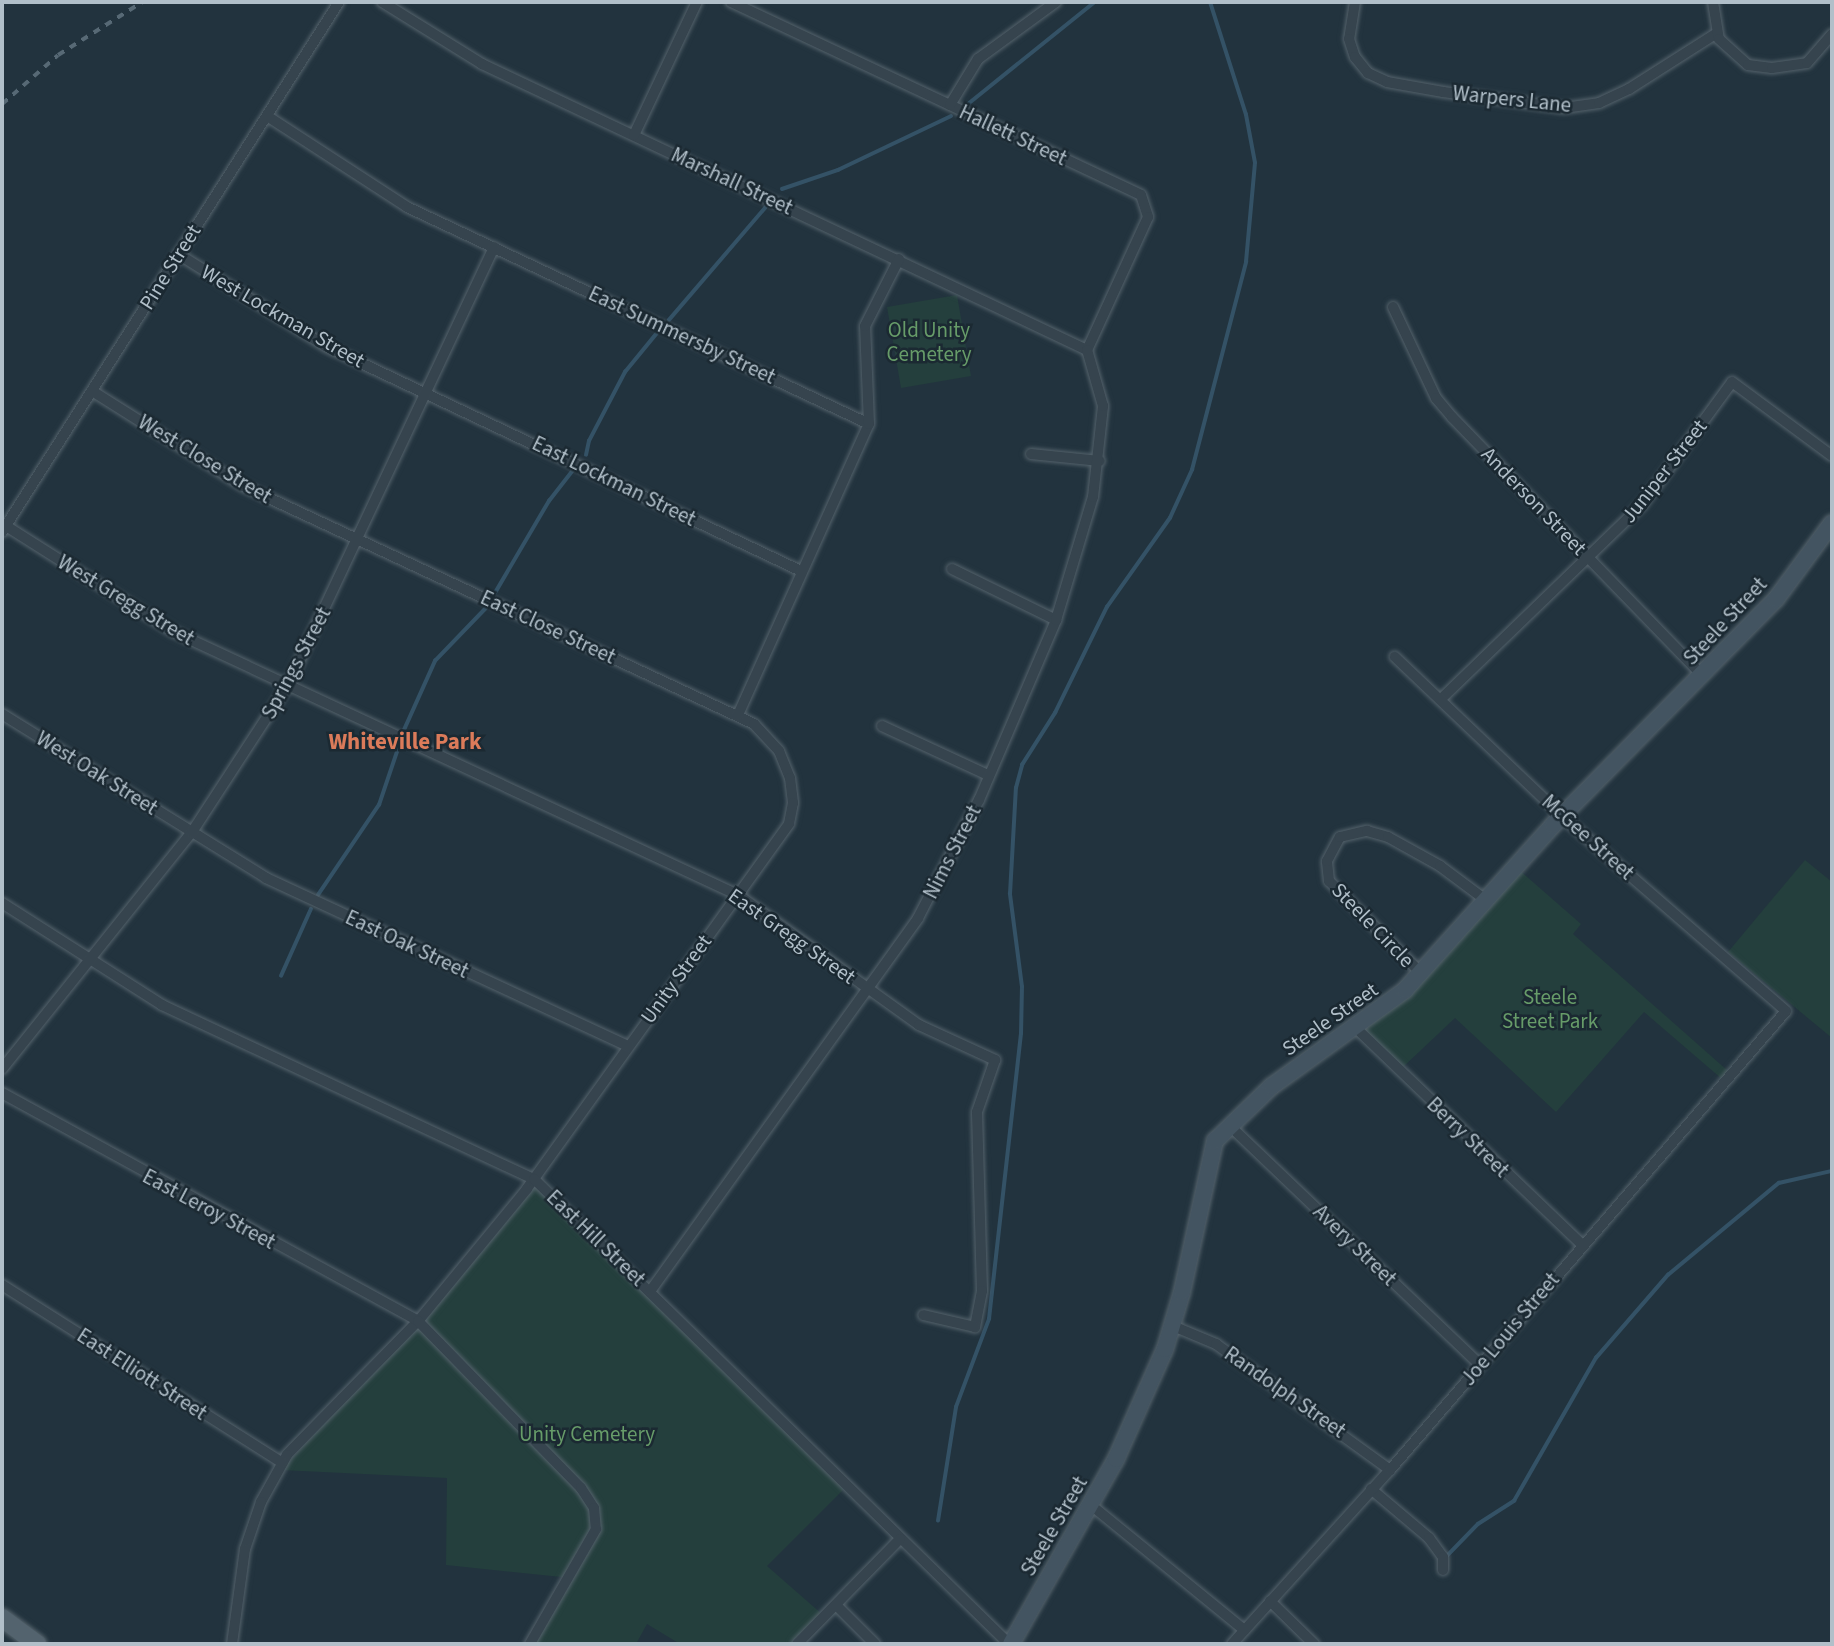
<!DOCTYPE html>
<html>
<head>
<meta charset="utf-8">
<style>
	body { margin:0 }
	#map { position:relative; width:1834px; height:1646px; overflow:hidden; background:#22333e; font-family:"Source Sans 3",sans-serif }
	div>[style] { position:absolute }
	.green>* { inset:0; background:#243f3d }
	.stream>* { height:3.5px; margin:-1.75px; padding:0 1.75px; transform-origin:1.75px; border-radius:1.75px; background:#345266 }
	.roads { filter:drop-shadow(0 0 2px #54626b) drop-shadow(0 0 2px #54626b) }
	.street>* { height:10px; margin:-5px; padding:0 5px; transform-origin:5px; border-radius:5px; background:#36444e }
	.secondary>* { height:16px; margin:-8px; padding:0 8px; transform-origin:8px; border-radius:8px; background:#435461 }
	.primary>* { height:18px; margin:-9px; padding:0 9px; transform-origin:9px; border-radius:9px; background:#53636e }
	.rail>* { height:3.5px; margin-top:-1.75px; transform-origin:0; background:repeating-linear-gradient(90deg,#576975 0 7px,transparent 0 14px) }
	span { translate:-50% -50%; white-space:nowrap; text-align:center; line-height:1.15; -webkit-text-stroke:5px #1b2932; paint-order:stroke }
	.street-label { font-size:21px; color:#b1bfc9 }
	.park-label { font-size:21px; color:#679c69 }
	.neighbourhood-label { font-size:23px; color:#db7b5a; font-weight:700 }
	.frame { position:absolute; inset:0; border:4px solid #b1bfc9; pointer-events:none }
</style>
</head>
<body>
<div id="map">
	<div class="green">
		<i style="clip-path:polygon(957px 295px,971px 376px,901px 388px,887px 307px)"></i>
		<i style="clip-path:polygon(1805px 860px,1832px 882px,1832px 1038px,1728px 952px)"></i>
		<i style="clip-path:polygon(1519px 870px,1581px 924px,1573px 934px,1728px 1071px,1722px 1079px,1644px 1012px,1556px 1112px,1455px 1018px,1402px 1068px,1364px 1029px)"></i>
		<i style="clip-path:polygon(534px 1182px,846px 1487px,767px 1566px,823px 1615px,795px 1644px,680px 1644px,647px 1624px,636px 1644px,532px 1644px,571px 1578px,446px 1565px,447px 1478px,281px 1470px,374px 1370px)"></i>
	</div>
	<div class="stream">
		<i style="left:968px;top:104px;width:163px;rotate:-38.8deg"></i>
		<i style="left:782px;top:189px;width:59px;rotate:-18.7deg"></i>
		<i style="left:838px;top:170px;width:125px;rotate:-25.5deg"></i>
		<i style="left:669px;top:320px;width:148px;rotate:-49.4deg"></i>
		<i style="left:586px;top:455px;width:14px;rotate:-78deg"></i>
		<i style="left:589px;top:441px;width:78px;rotate:-62.4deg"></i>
		<i style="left:625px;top:372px;width:50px;rotate:-50.6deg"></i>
		<i style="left:495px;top:593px;width:107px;rotate:-59.6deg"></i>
		<i style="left:549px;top:501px;width:39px;rotate:-52deg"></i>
		<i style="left:404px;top:730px;width:76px;rotate:-65.8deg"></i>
		<i style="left:435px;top:661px;width:74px;rotate:-46.1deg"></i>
		<i style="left:318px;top:895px;width:109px;rotate:-55.9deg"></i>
		<i style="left:379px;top:805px;width:62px;rotate:-71.3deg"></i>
		<i style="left:281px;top:976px;width:73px;rotate:-65.9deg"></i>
		<i style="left:938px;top:1521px;width:115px;rotate:-81deg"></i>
		<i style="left:956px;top:1407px;width:94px;rotate:-69.4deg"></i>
		<i style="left:989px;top:1319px;width:287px;rotate:-83.6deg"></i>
		<i style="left:1021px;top:1034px;width:47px;rotate:-88.8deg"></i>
		<i style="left:1022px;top:987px;width:94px;rotate:-97.4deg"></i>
		<i style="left:1010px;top:894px;width:106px;rotate:-86.8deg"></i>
		<i style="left:1016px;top:788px;width:24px;rotate:-75deg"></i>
		<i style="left:1022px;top:765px;width:62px;rotate:-57.6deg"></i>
		<i style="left:1055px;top:713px;width:118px;rotate:-63.9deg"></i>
		<i style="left:1107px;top:607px;width:109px;rotate:-54.7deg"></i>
		<i style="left:1170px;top:518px;width:53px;rotate:-65.4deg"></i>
		<i style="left:1192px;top:470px;width:215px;rotate:-75.4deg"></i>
		<i style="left:1246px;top:262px;width:99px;rotate:-84.8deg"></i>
		<i style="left:1255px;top:163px;width:49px;rotate:-100.6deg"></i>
		<i style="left:1246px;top:115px;width:119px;rotate:-107.7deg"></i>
		<i style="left:1445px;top:1558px;width:47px;rotate:-45.9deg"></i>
		<i style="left:1478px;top:1524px;width:43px;rotate:-32.6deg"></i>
		<i style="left:1514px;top:1501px;width:165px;rotate:-60.2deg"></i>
		<i style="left:1596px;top:1358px;width:110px;rotate:-49.1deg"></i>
		<i style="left:1668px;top:1275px;width:144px;rotate:-39.7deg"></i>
		<i style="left:1779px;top:1183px;width:54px;rotate:-12.8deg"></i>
	</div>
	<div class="roads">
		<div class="street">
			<i style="left:382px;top:2px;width:118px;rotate:31.8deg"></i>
			<i style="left:482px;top:64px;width:669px;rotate:25.3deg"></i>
			<i style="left:731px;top:2px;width:453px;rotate:25.2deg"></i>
			<i style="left:1141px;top:195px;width:23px;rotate:72deg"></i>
			<i style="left:1148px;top:217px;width:146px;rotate:114.6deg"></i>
			<i style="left:1355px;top:2px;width:37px;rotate:99deg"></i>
			<i style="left:1349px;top:39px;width:19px;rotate:72deg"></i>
			<i style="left:1355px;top:57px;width:21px;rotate:51deg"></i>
			<i style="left:1368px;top:73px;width:21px;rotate:25deg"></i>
			<i style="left:1387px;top:82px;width:57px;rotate:10.1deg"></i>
			<i style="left:1443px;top:92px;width:122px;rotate:7.5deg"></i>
			<i style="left:1564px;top:108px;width:35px;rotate:-8deg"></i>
			<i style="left:1599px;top:103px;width:33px;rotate:-25deg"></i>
			<i style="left:1629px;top:89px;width:104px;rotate:-32.5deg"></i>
			<i style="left:1713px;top:2px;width:37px;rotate:81deg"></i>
			<i style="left:1719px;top:39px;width:39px;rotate:42deg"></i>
			<i style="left:1748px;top:65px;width:24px;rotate:7deg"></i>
			<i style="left:1772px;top:68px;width:35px;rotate:-8deg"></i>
			<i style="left:1807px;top:63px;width:38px;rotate:-49deg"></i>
			<i style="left:950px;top:105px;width:54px;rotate:-58.7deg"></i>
			<i style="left:978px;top:59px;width:97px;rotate:-36.2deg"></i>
			<i style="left:267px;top:116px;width:167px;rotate:33deg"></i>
			<i style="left:407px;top:207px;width:510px;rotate:25.16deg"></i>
			<i style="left:634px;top:135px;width:147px;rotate:-64.7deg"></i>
			<i style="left:178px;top:254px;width:173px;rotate:32deg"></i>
			<i style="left:325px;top:346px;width:526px;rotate:25.3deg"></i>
			<i style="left:1393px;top:307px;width:101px;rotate:64.7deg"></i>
			<i style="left:1436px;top:398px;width:25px;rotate:50deg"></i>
			<i style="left:1452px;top:417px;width:361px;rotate:45.9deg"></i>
			<i style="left:92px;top:391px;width:178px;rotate:32.2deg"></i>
			<i style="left:243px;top:486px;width:564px;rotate:24.97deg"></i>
			<i style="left:754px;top:724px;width:37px;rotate:47deg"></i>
			<i style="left:779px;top:751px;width:29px;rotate:68deg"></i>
			<i style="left:790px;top:778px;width:25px;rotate:83deg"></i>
			<i style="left:793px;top:803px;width:21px;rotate:101deg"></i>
			<i style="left:789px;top:824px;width:449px;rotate:125.7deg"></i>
			<i style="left:527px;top:1189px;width:171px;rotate:129.5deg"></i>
			<i style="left:418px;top:1321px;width:187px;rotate:134.4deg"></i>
			<i style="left:287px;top:1455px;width:54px;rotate:119deg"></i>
			<i style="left:261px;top:1502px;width:50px;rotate:108.8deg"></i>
			<i style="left:245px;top:1549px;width:96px;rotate:97.8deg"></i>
			<i style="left:1031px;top:454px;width:69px;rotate:5.8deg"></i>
			<i style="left:6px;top:526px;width:196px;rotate:32.3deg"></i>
			<i style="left:172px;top:631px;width:625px;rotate:25.01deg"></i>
			<i style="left:738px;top:895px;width:223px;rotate:35.7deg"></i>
			<i style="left:919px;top:1025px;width:84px;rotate:24.7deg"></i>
			<i style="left:995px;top:1060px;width:55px;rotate:109.1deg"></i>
			<i style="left:977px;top:1112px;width:179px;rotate:88.4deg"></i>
			<i style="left:982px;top:1291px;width:37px;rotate:101deg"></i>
			<i style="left:975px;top:1327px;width:53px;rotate:-167deg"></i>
			<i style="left:2px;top:532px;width:628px;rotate:-57.55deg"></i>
			<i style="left:952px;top:569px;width:116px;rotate:26.1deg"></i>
			<i style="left:1441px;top:699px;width:279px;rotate:-44deg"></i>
			<i style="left:1642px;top:505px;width:152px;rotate:-53.8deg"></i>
			<i style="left:1732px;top:382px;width:124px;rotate:36.5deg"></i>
			<i style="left:2px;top:714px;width:311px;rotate:31.8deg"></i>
			<i style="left:266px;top:878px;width:399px;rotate:24.9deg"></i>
			<i style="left:738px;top:715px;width:319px;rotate:-65.8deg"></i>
			<i style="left:869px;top:424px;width:98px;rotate:-92.3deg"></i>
			<i style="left:865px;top:326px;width:75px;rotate:-63.1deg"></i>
			<i style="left:882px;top:726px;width:117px;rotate:24.8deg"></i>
			<i style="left:2px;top:903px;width:190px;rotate:32.5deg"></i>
			<i style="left:162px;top:1005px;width:411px;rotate:25.1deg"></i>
			<i style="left:534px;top:1179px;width:665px;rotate:44.39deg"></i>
			<i style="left:1421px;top:973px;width:130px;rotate:-135deg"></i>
			<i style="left:1329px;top:881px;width:20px;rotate:-96deg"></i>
			<i style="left:1327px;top:861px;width:27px;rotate:-62deg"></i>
			<i style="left:1340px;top:837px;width:28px;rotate:-13deg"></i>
			<i style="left:1367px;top:831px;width:22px;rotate:16deg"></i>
			<i style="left:1388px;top:837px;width:60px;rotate:29.1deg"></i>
			<i style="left:1440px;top:866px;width:59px;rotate:36.7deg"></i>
			<i style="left:1356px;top:1028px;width:312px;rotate:43.8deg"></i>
			<i style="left:2px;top:1069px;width:304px;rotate:-51.3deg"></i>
			<i style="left:192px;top:832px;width:176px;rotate:-56.9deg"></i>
			<i style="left:288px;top:685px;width:484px;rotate:-64.8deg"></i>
			<i style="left:2px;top:1093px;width:474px;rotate:28.7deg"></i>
			<i style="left:418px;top:1321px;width:233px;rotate:45.7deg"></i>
			<i style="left:581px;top:1488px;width:24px;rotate:57deg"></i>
			<i style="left:594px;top:1508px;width:21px;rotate:85deg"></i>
			<i style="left:596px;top:1529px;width:133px;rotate:119.9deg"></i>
			<i style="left:1229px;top:1125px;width:347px;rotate:43.7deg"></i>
			<i style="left:2px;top:1285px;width:332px;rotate:32.4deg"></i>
			<i style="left:651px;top:1290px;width:458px;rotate:-54.3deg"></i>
			<i style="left:918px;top:918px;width:133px;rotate:-62.7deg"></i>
			<i style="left:979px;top:800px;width:196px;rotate:-66.8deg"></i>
			<i style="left:1056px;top:620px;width:128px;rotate:-73.3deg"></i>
			<i style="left:1093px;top:497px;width:92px;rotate:-83.7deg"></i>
			<i style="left:1103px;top:406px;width:58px;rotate:-105.9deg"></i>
			<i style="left:1173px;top:1326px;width:47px;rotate:22.7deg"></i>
			<i style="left:1216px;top:1344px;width:215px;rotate:35.9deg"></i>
			<i style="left:1371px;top:1489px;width:76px;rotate:40.2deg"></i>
			<i style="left:1429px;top:1538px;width:24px;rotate:54deg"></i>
			<i style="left:1443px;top:1557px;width:13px;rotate:90deg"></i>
			<i style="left:1091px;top:1505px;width:198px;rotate:39.2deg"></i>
			<i style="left:1270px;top:1601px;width:62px;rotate:44.3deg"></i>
			<i style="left:836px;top:1605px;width:55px;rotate:45deg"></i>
			<i style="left:797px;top:1644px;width:147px;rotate:-45.6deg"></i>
			<i style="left:1232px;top:1644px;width:235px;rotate:-47.8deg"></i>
			<i style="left:1390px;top:1470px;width:606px;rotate:-49.21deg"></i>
			<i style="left:1786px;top:1011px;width:297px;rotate:-139deg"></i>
			<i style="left:1562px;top:816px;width:231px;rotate:-136.4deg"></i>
		</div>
		<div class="secondary">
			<i style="left:1011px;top:1644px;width:213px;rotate:-60.4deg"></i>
			<i style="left:1116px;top:1459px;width:120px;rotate:-66deg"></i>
			<i style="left:1165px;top:1349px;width:59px;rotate:-73.4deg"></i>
			<i style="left:1182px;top:1292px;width:155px;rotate:-77.7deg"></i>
			<i style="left:1215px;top:1141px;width:79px;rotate:-44deg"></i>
			<i style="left:1272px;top:1086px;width:164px;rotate:-35.8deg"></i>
			<i style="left:1405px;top:990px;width:222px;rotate:-48.1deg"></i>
			<i style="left:1553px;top:825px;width:317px;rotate:-45.4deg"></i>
			<i style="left:1776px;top:599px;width:94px;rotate:-53.6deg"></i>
		</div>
		<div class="primary">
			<i style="left:2px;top:1618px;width:44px;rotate:36.6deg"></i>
		</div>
	</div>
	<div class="rail">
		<i style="left:2px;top:104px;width:74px;rotate:-41.2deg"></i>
		<i style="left:58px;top:55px;width:99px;rotate:-32.2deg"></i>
	</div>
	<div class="street-label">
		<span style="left:1512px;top:99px;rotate:6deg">Warpers Lane</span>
		<span style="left:1013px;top:135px;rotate:25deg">Hallett Street</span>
		<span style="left:732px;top:181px;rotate:25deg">Marshall Street</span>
		<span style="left:170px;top:267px;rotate:-58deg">Pine Street</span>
		<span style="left:283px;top:316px;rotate:30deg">West Lockman Street</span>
		<span style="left:682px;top:335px;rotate:25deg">East Summersby Street</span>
		<span style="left:205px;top:459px;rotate:31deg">West Close Street</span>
		<span style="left:1664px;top:471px;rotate:-52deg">Juniper Street</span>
		<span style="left:614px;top:481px;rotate:26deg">East Lockman Street</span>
		<span style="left:1534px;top:501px;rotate:46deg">Anderson Street</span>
		<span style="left:126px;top:600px;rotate:31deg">West Gregg Street</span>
		<span style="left:1725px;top:621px;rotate:-47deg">Steele Street</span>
		<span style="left:548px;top:627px;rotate:25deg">East Close Street</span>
		<span style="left:296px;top:663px;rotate:-62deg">Springs Street</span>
		<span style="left:97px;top:773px;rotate:32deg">West Oak Street</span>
		<span style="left:1588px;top:837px;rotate:42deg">McGee Street</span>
		<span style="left:952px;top:852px;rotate:-63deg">Nims Street</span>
		<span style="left:1373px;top:925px;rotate:46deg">Steele Circle</span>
		<span style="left:792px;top:936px;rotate:35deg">East Gregg Street</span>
		<span style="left:407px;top:944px;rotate:25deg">East Oak Street</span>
		<span style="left:676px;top:979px;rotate:-54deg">Unity Street</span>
		<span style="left:1330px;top:1019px;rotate:-35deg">Steele Street</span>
		<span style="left:1468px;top:1137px;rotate:44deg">Berry Street</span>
		<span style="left:209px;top:1209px;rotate:28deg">East Leroy Street</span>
		<span style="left:596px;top:1238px;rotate:44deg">East Hill Street</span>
		<span style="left:1355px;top:1245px;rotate:44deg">Avery Street</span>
		<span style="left:1510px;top:1329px;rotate:-50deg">Joe Louis Street</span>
		<span style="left:142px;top:1374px;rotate:33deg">East Elliott Street</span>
		<span style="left:1285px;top:1392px;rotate:35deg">Randolph Street</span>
		<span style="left:1054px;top:1526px;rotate:-60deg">Steele Street</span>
	</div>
	<div class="park-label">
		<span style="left:929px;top:342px">Old Unity<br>Cemetery</span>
		<span style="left:1550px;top:1009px">Steele<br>Street Park</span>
		<span style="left:587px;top:1434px">Unity Cemetery</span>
	</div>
	<div class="neighbourhood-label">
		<span style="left:405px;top:742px">Whiteville Park</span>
	</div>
	<div class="frame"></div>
</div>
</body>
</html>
